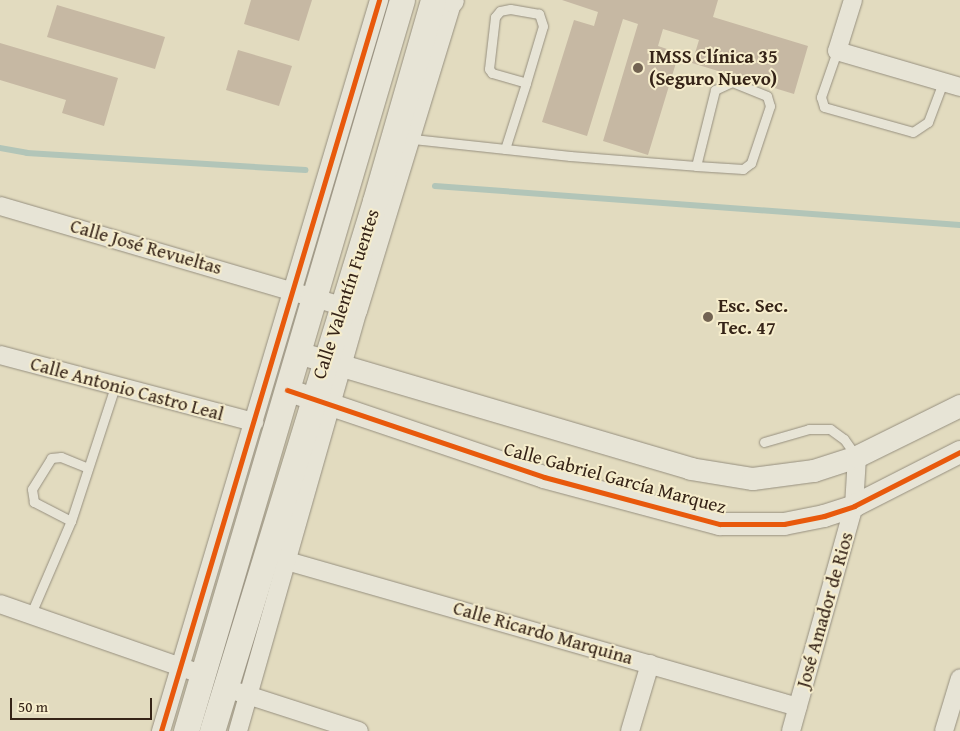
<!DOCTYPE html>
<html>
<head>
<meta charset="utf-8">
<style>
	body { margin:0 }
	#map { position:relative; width:960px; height:731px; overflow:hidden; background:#e2dbbf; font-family:"Gentium Book Plus",serif }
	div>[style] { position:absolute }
	.stream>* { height:5.5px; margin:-2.75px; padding:0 2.75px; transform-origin:2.75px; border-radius:2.75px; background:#b2c5b8 }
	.building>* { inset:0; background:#c6b8a3 }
	.roads { filter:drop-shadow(0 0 1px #968f7f) drop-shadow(0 0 1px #968f7f) }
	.service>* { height:9px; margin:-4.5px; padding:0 4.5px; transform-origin:4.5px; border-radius:4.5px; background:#e7e4d6 }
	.minor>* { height:18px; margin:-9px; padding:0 9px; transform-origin:9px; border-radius:9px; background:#e7e4d6 }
	.tertiary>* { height:22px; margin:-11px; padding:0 11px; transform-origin:11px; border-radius:11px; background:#e7e4d6 }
	.secondary>* { height:25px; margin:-12.5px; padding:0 12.5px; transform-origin:12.5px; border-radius:12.5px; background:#e7e4d6 }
	.cycleway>* { height:5px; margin:-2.5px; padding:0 2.5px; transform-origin:2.5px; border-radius:2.5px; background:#e8590c }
	.dots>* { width:14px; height:14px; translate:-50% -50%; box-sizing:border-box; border:2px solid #f6edcc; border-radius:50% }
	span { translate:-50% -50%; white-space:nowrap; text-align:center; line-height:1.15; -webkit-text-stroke:4px #f6edcc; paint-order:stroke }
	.poi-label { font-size:19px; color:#352317; font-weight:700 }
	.left { translate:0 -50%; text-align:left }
	.street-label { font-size:19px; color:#352317 }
	.scale { position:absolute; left:10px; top:698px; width:142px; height:22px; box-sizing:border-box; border:2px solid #352317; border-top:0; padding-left:6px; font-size:15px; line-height:18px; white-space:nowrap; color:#352317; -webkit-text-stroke:4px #f6edcc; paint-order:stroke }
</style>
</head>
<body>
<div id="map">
	<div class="stream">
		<i style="left:0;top:148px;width:27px;rotate:10deg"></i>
		<i style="left:27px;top:153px;width:279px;rotate:3.5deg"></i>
		<i style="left:435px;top:186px;width:526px;rotate:4.25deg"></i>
	</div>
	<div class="building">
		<i style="clip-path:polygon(251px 0,312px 0,299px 41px,244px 24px)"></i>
		<i style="clip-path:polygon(562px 0,718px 0,713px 17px,808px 46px,794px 94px,692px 63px,699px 40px,663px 29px,658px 46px,679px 53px,648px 155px,603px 141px,638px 24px,623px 19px,587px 136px,542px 122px,574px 20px,594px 26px,598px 12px)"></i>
		<i style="clip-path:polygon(57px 5px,165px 37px,155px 69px,47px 37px)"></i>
		<i style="clip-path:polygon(0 43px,118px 78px,104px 126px,62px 113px,66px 100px,0 80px)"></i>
		<i style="clip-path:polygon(238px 50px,292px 66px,279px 106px,226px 90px)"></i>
	</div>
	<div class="roads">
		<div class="service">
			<i style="left:837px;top:51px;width:49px;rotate:109.2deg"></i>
			<i style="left:821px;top:97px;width:10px;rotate:73deg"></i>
			<i style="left:824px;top:107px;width:92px;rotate:15.7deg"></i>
			<i style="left:913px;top:132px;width:18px;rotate:-34deg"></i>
			<i style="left:928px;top:122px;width:43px;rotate:-69.4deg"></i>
			<i style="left:413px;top:139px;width:158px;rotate:6.2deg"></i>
			<i style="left:570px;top:156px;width:126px;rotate:4.5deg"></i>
			<i style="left:696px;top:166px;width:47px;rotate:3.7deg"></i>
			<i style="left:743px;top:169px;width:10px;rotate:-37deg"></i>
			<i style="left:751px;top:163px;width:60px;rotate:-71.6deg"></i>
			<i style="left:770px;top:106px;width:10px;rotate:-107deg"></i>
			<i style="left:767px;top:96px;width:38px;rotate:-158deg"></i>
			<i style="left:732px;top:82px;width:19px;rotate:155deg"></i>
			<i style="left:715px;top:90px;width:78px;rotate:104deg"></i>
			<i style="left:505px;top:149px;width:69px;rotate:-72.3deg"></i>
			<i style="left:526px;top:83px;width:59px;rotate:-73.4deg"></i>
			<i style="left:543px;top:26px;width:13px;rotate:-108deg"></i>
			<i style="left:539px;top:14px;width:29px;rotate:-170deg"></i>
			<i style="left:510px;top:9px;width:10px;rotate:169deg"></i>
			<i style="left:500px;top:11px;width:8px;rotate:130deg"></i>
			<i style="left:495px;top:17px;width:52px;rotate:96.6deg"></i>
			<i style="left:489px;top:69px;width:5px;rotate:53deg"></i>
			<i style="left:492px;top:73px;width:35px;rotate:16deg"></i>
			<i style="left:764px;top:442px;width:47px;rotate:-16.1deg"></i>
			<i style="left:809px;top:429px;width:21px"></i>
			<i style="left:830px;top:429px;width:17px;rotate:36deg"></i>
			<i style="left:844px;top:439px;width:21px;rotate:55deg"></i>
			<i style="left:71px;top:521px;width:42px;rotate:-152.8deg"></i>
			<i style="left:34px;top:502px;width:13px;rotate:-99deg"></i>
			<i style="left:32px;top:489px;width:36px;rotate:-58deg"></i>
			<i style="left:51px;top:458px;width:10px;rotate:-6deg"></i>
			<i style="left:61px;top:457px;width:29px;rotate:22deg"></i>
			<i style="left:30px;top:616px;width:103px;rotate:-66.7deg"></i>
			<i style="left:71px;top:521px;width:142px;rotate:-71.9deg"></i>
		</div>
		<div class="minor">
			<i style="left:853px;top:0;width:53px;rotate:107.4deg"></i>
			<i style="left:837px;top:51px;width:128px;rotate:16.3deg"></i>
			<i style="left:0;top:206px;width:367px;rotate:16.3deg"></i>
			<i style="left:0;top:355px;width:263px;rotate:14.8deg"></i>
			<i style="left:287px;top:561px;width:531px;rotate:15.95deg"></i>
			<i style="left:0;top:604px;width:203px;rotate:19.2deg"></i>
			<i style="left:238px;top:692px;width:127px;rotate:17.9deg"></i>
			<i style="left:161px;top:731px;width:763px;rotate:-73.39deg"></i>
			<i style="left:238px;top:731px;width:437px;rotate:-74.1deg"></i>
			<i style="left:358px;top:311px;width:325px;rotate:-73deg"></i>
			<i style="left:630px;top:731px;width:70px;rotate:-73.4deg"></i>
			<i style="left:791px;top:731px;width:234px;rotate:-74.4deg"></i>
			<i style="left:854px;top:506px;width:49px;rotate:-86.5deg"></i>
			<i style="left:944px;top:731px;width:55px;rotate:-73.2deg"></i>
		</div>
		<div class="tertiary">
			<i style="left:451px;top:0;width:2px;rotate:27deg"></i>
			<i style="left:298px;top:353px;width:410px;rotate:16.4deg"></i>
			<i style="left:691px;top:469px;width:63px;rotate:9.2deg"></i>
			<i style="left:753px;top:479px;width:62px;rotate:-7.5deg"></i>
			<i style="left:814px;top:471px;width:45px;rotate:-18deg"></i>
			<i style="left:857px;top:457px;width:115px;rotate:-26.3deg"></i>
			<i style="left:287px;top:390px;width:271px;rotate:18.7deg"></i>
			<i style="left:544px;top:477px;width:182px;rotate:15deg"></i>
			<i style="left:720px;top:524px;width:64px"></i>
			<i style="left:784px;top:524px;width:41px;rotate:-11.3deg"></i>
			<i style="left:824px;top:516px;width:32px;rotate:-18deg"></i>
			<i style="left:854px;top:506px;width:119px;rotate:-27deg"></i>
		</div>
		<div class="secondary">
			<i style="left:186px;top:731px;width:762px;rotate:-73.54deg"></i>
			<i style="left:212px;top:731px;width:554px;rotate:-72.9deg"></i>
			<i style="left:375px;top:201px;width:209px;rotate:-73.9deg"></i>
		</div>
	</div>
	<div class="cycleway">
		<i style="left:287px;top:390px;width:271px;rotate:18.7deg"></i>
		<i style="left:544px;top:477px;width:182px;rotate:15deg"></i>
		<i style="left:720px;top:524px;width:64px"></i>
		<i style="left:784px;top:524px;width:41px;rotate:-11.3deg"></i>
		<i style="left:824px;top:516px;width:32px;rotate:-18deg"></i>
		<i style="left:854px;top:506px;width:119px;rotate:-27deg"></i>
		<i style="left:161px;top:731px;width:763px;rotate:-73.39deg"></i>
	</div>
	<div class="dots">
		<i style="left:638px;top:68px;background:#726352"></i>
		<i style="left:708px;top:317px;background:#726352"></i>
	</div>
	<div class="poi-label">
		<span class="left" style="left:649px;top:68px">IMSS Clínica 35<br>(Seguro Nuevo)</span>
		<span class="left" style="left:718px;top:317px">Esc. Sec.<br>Tec. 47</span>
	</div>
	<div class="street-label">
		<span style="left:146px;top:247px;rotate:16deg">Calle José Revueltas</span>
		<span style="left:346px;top:294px;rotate:-72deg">Calle Valentín Fuentes</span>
		<span style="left:127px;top:389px;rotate:15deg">Calle Antonio Castro Leal</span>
		<span style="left:615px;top:478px;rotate:15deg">Calle Gabriel García Marquez</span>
		<span style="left:825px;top:610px;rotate:-74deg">José Amador de Rios</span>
		<span style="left:543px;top:633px;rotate:16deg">Calle Ricardo Marquina</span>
	</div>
	<div class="scale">50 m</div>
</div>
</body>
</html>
